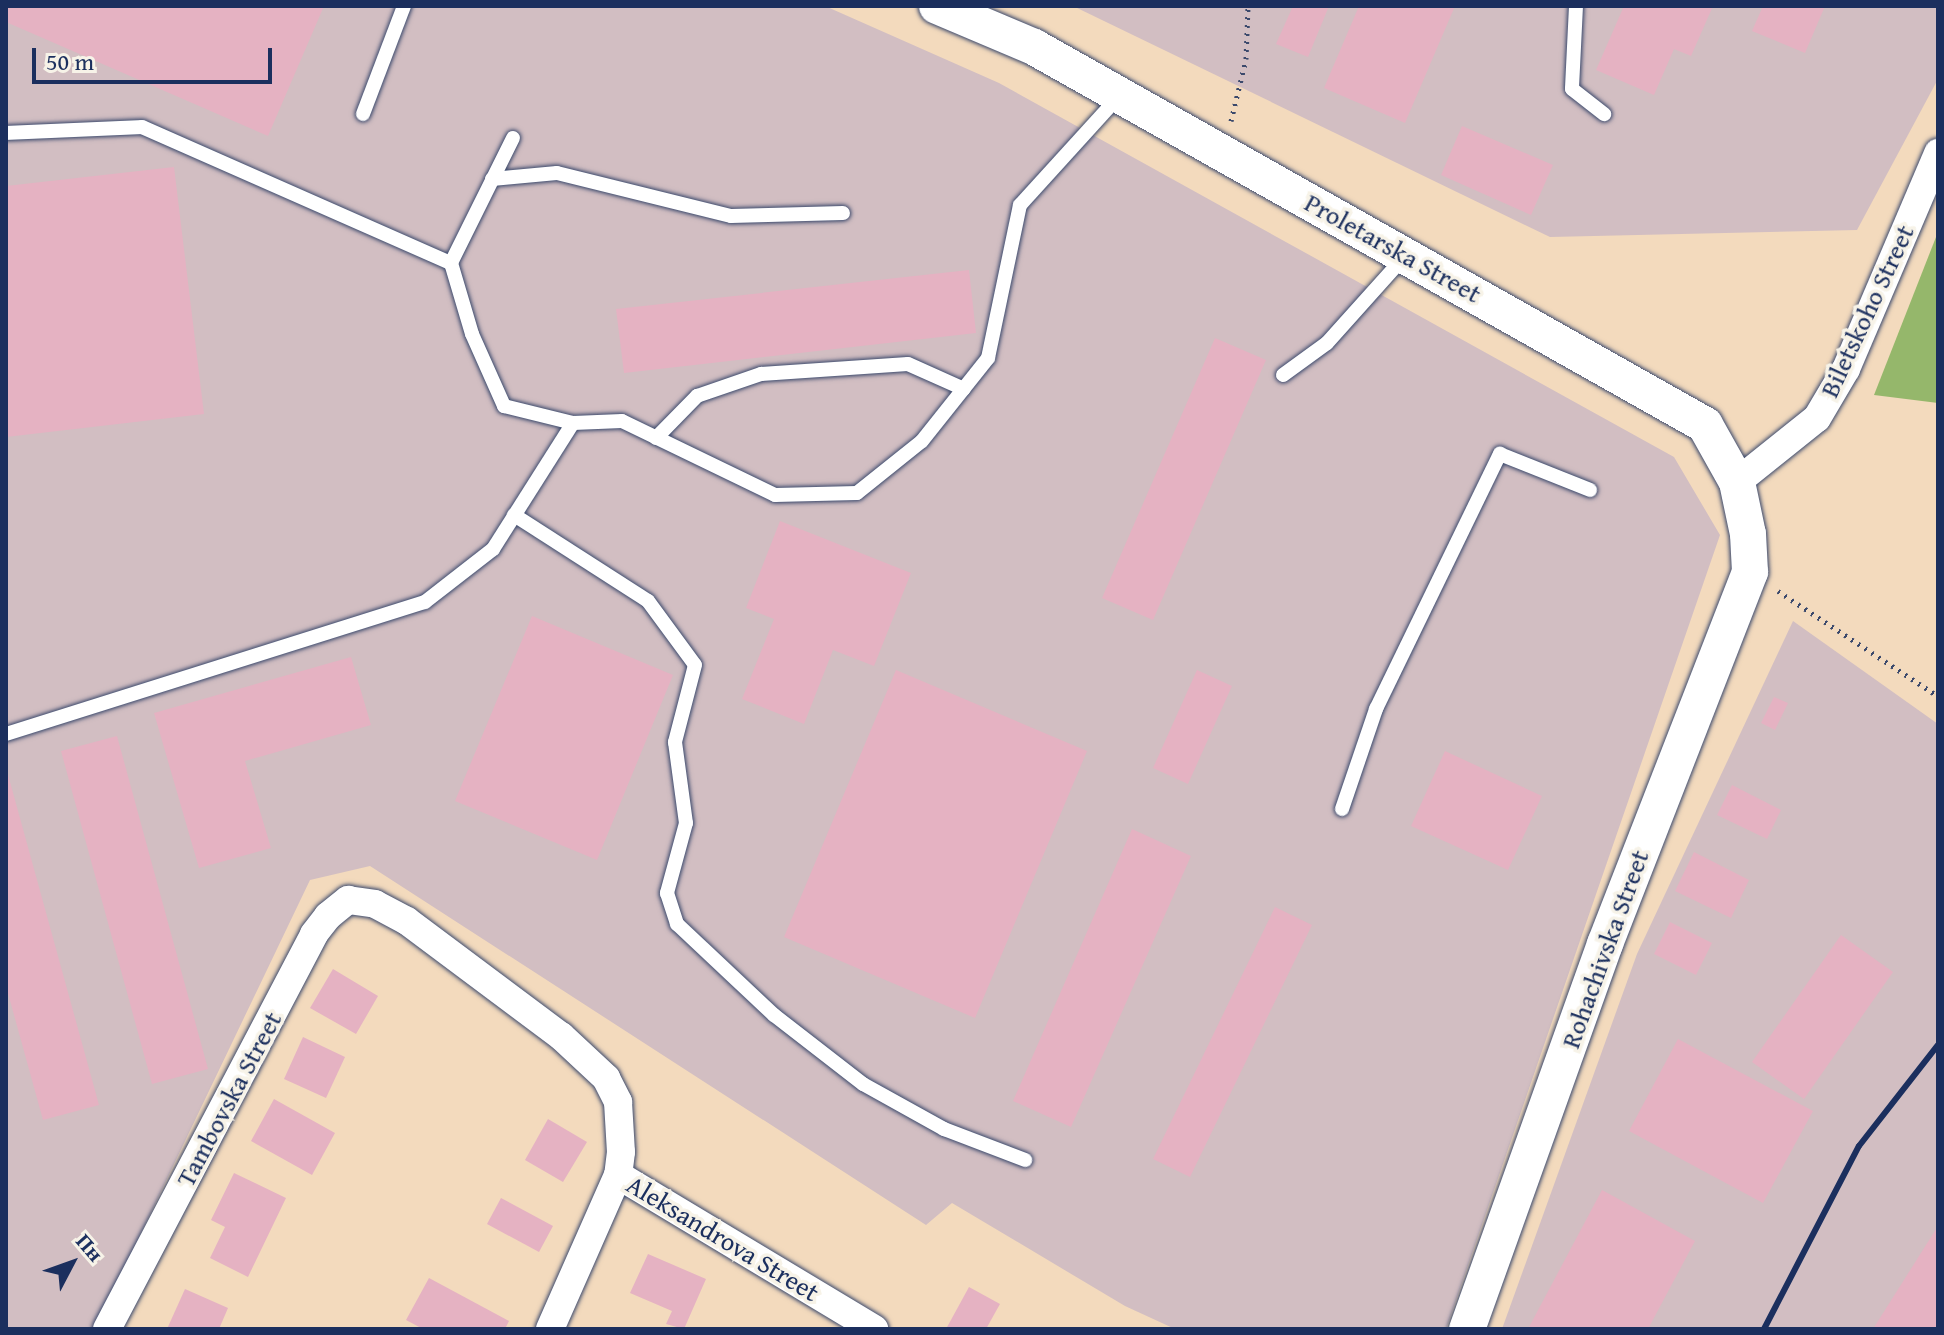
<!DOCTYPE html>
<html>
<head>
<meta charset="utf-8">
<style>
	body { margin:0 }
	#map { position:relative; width:1944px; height:1335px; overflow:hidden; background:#f3dabd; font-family:"Gentium Book Plus",serif }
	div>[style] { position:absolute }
	.industrial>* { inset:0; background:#d2bec2 }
	.forest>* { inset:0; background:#95b76b }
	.building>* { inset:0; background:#e5b2c2 }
	.path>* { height:5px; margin-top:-2.5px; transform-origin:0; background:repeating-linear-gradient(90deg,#3b496c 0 2px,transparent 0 8px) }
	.roads { filter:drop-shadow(0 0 2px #3b496c) drop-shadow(0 0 2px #3b496c) }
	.service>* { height:14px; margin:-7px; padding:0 7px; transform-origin:7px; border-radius:7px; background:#fff }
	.minor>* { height:28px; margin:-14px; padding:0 14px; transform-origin:14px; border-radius:14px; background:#fff }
	.tertiary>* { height:36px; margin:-18px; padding:0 18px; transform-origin:18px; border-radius:18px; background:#fff }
	.rail>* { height:6px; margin:-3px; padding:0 3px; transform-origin:3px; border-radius:3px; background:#1b2f5e }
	span { translate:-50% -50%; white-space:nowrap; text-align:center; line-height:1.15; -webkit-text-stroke:7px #f7f3e8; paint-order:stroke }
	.street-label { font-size:26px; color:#1b2f5e }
	.frame { position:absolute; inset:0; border:8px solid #1b2f5e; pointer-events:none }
	.north { position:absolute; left:32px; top:1223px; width:80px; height:80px; -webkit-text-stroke:6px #f7f3e8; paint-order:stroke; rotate:49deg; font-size:22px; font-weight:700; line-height:32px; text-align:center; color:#1b2f5e }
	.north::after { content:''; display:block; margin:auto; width:28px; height:36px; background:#1b2f5e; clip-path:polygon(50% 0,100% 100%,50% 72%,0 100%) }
	.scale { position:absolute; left:32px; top:48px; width:240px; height:36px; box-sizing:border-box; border:4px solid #1b2f5e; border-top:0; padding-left:10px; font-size:24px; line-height:28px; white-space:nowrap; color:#1b2f5e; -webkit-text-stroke:6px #f7f3e8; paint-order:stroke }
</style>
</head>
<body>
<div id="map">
	<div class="industrial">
		<i style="clip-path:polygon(6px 6px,825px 6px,999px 83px,1674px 457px,1720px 535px,1446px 1329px,1175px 1329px,1125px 1306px,952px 1203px,926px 1225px,370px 866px,310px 880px,95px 1329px,6px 1329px)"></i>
		<i style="clip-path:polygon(1073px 6px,1938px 6px,1938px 79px,1857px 230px,1550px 237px)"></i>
		<i style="clip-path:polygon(1793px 621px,1938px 724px,1938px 1329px,1502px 1329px,1637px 954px)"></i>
	</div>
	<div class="forest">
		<i style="clip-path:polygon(1938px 232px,1938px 403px,1874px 395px)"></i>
	</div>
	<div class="building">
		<i style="clip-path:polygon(6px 6px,324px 6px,268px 136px,6px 22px)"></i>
		<i style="clip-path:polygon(1293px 6px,1329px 6px,1308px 57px,1276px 44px)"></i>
		<i style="clip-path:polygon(1359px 6px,1455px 6px,1405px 123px,1324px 88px)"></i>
		<i style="clip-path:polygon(1624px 6px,1713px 6px,1691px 56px,1674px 49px,1654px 95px,1596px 70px)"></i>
		<i style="clip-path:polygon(1763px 6px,1825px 6px,1805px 53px,1752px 31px)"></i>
		<i style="clip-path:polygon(1462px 126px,1553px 165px,1531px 215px,1441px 175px)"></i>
		<i style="clip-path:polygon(174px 167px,204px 414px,6px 437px,6px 186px)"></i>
		<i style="clip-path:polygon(969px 270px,976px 333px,624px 373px,616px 309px)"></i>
		<i style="clip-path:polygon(1215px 338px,1266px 360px,1153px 620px,1102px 598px)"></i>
		<i style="clip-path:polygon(780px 521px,911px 573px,874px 666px,833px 650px,804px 724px,742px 699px,774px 619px,746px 608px)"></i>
		<i style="clip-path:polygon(532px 616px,673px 675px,597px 860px,455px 801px)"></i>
		<i style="clip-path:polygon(351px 657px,371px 725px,245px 761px,271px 848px,199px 868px,154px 713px)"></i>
		<i style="clip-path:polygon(896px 670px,1087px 751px,975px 1018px,784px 937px)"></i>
		<i style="clip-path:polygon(1197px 670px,1232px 686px,1188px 784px,1153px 768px)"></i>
		<i style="clip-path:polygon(1774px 697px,1788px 703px,1775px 730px,1761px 723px)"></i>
		<i style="clip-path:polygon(117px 736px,208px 1069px,152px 1084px,61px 751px)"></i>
		<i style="clip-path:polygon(1445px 751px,1542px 796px,1508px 870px,1411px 826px)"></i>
		<i style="clip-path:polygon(7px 771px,99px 1105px,43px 1120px,6px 986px)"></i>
		<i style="clip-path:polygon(1732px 785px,1781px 810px,1767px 839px,1717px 815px)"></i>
		<i style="clip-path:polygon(1132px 829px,1191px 856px,1071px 1127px,1013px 1101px)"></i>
		<i style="clip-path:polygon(1694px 852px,1749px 880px,1731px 918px,1675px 891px)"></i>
		<i style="clip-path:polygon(1275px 907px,1312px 925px,1190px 1177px,1153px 1159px)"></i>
		<i style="clip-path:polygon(1670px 922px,1712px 943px,1696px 975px,1654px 954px)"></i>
		<i style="clip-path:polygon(1841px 935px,1893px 972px,1804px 1099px,1752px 1062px)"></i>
		<i style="clip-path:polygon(333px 969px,378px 996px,356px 1034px,310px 1008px)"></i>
		<i style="clip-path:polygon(303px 1037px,345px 1057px,326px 1098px,284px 1079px)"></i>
		<i style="clip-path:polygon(1678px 1039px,1813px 1111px,1763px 1203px,1629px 1131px)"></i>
		<i style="clip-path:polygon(274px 1099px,335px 1133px,312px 1175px,251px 1141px)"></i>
		<i style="clip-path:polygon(548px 1119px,587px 1142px,563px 1182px,525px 1160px)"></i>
		<i style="clip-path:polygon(234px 1173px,286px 1198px,248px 1277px,210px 1258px,225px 1227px,211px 1220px)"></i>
		<i style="clip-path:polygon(1602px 1190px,1695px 1241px,1648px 1329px,1528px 1329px)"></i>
		<i style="clip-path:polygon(501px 1198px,553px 1226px,539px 1252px,487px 1224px)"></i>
		<i style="clip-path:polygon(1938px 1226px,1938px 1329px,1873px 1329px)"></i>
		<i style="clip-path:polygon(648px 1254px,706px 1279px,684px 1329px,666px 1324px,672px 1311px,630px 1293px)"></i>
		<i style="clip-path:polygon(429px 1278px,509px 1321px,505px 1329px,423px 1329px,406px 1320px)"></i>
		<i style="clip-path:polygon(969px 1287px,1000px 1304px,986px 1329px,946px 1329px)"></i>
		<i style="clip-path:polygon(185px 1289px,228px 1308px,219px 1329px,167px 1329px)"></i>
	</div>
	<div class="path">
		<i style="left:1231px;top:121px;width:64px;rotate:-76.4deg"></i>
		<i style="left:1246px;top:59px;width:53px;rotate:-87.8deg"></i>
		<i style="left:1778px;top:591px;width:191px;rotate:33.3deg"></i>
	</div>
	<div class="roads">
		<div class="service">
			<i style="left:1576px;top:6px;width:83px;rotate:92.8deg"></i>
			<i style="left:1572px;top:89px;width:41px;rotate:38deg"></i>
			<i style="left:363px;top:114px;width:116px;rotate:-69.2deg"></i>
			<i style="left:6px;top:133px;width:136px;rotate:-2.5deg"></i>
			<i style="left:142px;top:127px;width:338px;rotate:23.8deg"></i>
			<i style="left:513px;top:138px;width:140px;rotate:116.4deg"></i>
			<i style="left:451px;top:263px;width:74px;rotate:73.5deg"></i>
			<i style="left:472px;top:334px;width:79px;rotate:66deg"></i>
			<i style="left:504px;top:406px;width:71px;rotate:13.8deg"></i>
			<i style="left:573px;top:423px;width:49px;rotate:-2.3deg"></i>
			<i style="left:622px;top:421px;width:170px;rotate:25.8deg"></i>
			<i style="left:775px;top:495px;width:82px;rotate:-1.4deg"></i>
			<i style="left:857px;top:493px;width:83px;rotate:-38.7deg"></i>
			<i style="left:922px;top:441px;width:106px;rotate:-51.5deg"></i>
			<i style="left:988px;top:358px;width:156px;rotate:-78.2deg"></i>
			<i style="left:1020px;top:205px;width:149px;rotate:-47.7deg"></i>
			<i style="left:492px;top:179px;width:65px;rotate:-5.3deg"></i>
			<i style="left:557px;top:173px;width:179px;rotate:13.9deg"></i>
			<i style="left:731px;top:216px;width:112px;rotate:-1.5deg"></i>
			<i style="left:1283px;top:375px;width:54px;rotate:-36deg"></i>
			<i style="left:1327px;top:343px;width:117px;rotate:-48.1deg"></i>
			<i style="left:656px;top:438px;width:59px;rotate:-45.7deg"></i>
			<i style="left:697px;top:396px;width:68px;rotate:-19deg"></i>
			<i style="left:761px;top:374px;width:147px;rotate:-3.9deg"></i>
			<i style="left:908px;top:364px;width:61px;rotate:24.1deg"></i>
			<i style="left:514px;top:515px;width:159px;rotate:32.7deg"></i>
			<i style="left:648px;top:601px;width:79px;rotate:53.7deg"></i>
			<i style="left:695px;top:665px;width:80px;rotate:104.6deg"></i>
			<i style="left:675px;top:742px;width:82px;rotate:82.3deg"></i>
			<i style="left:686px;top:823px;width:73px;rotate:105.2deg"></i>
			<i style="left:667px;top:893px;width:33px;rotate:72deg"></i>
			<i style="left:677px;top:924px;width:133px;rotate:43.2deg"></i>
			<i style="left:774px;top:1015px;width:113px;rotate:37.8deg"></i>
			<i style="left:863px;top:1084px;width:93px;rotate:29.1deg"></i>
			<i style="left:944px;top:1129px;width:87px;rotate:20.9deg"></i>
			<i style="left:6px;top:734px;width:439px;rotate:-17.5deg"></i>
			<i style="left:425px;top:602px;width:86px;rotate:-37.9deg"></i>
			<i style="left:493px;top:549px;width:149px;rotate:-57.6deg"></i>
			<i style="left:1342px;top:809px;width:106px;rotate:-71.2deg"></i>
			<i style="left:1376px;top:709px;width:284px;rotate:-64.1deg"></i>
			<i style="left:1500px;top:454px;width:97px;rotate:21.8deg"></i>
		</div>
		<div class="minor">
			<i style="left:1737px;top:482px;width:102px;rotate:-38.7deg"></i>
			<i style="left:1817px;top:418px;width:57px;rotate:-59.4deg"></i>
			<i style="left:1846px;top:369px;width:235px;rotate:-66.9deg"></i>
			<i style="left:107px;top:1329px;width:446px;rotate:-62.3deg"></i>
			<i style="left:314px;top:934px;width:23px;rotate:-52deg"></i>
			<i style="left:328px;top:916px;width:26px;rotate:-39deg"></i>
			<i style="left:348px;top:900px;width:27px;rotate:8deg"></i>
			<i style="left:375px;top:904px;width:36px;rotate:28deg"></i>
			<i style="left:407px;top:921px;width:192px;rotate:36.8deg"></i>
			<i style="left:561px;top:1036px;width:62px;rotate:43deg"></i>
			<i style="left:606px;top:1078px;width:27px;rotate:63deg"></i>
			<i style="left:618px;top:1102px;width:50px;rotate:86.6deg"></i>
			<i style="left:621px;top:1152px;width:23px;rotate:97deg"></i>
			<i style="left:618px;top:1175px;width:299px;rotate:31deg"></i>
			<i style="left:550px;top:1329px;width:168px;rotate:-66.2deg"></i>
		</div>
		<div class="tertiary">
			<i style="left:937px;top:6px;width:105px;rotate:22.9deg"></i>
			<i style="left:1034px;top:47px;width:770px;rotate:29.39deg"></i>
			<i style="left:1705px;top:425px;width:65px;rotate:60.7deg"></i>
			<i style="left:1737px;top:482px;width:53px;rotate:78.1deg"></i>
			<i style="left:1748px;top:534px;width:38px;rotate:87deg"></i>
			<i style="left:1750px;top:572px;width:399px;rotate:111.3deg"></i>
			<i style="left:1605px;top:944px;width:409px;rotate:109.7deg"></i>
		</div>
	</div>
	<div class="rail">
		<i style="left:1764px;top:1329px;width:206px;rotate:-62.6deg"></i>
		<i style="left:1859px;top:1146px;width:128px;rotate:-52deg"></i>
	</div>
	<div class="street-label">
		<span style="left:1393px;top:248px;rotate:29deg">Proletarska Street</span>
		<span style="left:1867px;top:311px;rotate:-65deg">Biletskoho Street</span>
		<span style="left:1605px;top:949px;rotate:-70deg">Rohachivska Street</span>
		<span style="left:229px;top:1099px;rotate:-62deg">Tambovska Street</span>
		<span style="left:723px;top:1238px;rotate:31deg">Aleksandrova Street</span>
	</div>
	<div class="frame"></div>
	<div class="north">Пн</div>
	<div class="scale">50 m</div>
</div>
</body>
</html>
